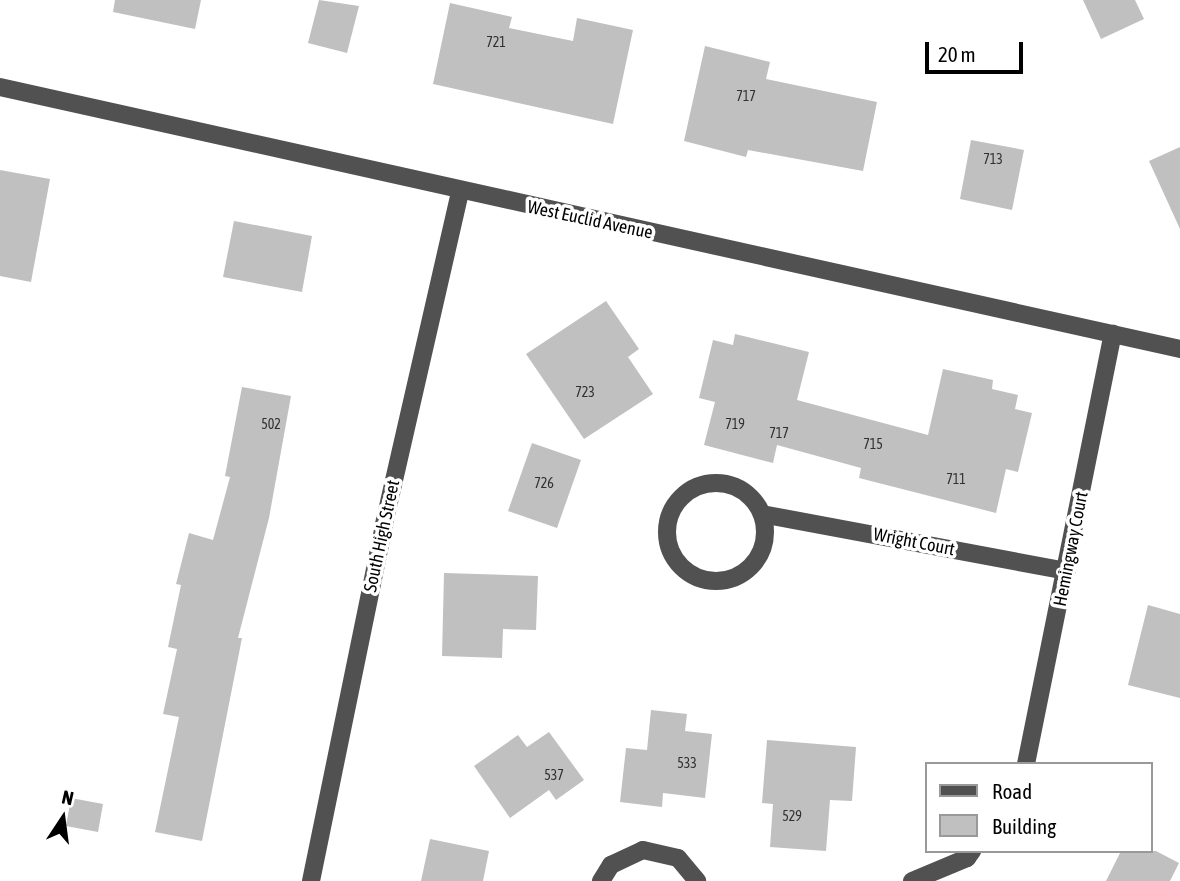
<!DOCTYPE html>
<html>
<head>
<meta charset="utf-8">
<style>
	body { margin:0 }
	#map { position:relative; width:1180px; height:881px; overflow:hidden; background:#fff; font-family:"Asap Condensed",sans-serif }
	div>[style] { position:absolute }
	.building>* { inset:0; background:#c0c0c0 }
	.minor>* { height:18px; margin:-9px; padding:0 9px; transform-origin:9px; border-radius:9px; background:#515151 }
	.minor>.ring { margin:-9px; padding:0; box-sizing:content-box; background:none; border:18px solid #515151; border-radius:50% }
	span { translate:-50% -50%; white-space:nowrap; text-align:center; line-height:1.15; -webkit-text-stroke:7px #fff; paint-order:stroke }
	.number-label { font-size:14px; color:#303030 }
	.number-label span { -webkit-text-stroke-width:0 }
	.street-label { font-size:18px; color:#000 }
	.legend { position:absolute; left:925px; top:762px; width:228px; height:91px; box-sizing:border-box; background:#fff; border:2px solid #999; margin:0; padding:9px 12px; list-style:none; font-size:21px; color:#000 }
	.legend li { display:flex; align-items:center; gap:14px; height:35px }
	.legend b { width:35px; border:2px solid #999 }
	.north { position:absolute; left:28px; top:783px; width:70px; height:70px; -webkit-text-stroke:5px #fff; paint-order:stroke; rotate:13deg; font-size:19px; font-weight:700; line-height:28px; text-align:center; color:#000 }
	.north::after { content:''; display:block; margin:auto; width:24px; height:32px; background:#000; clip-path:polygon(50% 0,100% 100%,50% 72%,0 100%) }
	.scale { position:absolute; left:925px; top:42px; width:98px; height:32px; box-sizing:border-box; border:4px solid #000; border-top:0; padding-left:9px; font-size:21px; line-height:24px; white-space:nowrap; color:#000; -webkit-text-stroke:5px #fff; paint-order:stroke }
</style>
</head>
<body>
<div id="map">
	<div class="building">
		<i style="clip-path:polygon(115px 0,201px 0,195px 29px,113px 12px)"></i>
		<i style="clip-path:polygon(319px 0,359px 6px,347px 53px,308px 43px)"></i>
		<i style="clip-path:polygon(1083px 0,1135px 0,1144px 19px,1101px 39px)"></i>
		<i style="clip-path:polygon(450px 3px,512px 17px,509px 28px,573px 41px,577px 18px,633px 30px,613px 124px,433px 84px)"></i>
		<i style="clip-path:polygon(705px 46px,770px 62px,766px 79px,877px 102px,863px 171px,748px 150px,746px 157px,684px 141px)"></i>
		<i style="clip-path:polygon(971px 140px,1024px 150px,1012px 210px,960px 199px)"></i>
		<i style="clip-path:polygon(1180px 147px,1180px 229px,1149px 161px)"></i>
		<i style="clip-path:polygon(0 170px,50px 179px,31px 282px,0 276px)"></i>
		<i style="clip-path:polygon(234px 221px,312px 236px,302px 292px,223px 277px)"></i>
		<i style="clip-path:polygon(606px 301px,639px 349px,628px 357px,653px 394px,584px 439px,526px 354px)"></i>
		<i style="clip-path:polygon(735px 334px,809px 352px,797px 400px,928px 435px,943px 369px,993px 380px,992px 389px,1018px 395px,1015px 409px,1032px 413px,1018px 472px,1006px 469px,996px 513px,859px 478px,861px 468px,777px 445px,773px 463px,704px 445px,715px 402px,699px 398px,713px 340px,733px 345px)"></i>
		<i style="clip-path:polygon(242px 387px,291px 396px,269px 518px,238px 638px,242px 638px,202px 841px,155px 832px,179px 717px,163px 714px,177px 649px,168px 647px,181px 585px,176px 584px,189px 533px,213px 540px,230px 477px,225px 476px)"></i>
		<i style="clip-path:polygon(532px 443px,581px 460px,557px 528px,508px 511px)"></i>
		<i style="clip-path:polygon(444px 573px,538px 576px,536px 630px,503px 629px,502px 658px,442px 656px)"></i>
		<i style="clip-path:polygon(1148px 605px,1180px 614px,1180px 698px,1128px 685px)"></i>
		<i style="clip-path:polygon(651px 710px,687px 714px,685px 731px,712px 734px,705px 798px,663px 793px,662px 807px,620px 802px,626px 748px,647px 750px)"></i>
		<i style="clip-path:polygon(549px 732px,584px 780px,556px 800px,549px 790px,510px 818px,474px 766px,518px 735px,527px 747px)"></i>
		<i style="clip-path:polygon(767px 740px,856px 747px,852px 801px,830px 800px,826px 851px,770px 847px,773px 804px,762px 803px)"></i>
		<i style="clip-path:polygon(71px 798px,103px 804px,98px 832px,66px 826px)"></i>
		<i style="clip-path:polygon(430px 839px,489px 851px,483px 881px,421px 881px)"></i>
		<i style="clip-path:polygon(1121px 851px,1156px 851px,1179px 863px,1170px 881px,1106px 881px)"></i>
	</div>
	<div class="minor">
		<i style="left:0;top:87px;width:1209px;rotate:12.52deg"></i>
		<i class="ring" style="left:667px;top:483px;width:80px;height:80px"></i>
		<i style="left:762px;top:514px;width:310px;rotate:10.6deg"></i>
		<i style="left:1026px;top:764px;width:439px;rotate:-78.6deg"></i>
		<i style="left:311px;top:881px;width:364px;rotate:-78.4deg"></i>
		<i style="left:384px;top:524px;width:341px;rotate:-77.1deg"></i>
		<i style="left:601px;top:881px;width:19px;rotate:-58deg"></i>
		<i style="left:611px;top:865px;width:35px;rotate:-25deg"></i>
		<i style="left:643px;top:850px;width:36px;rotate:13deg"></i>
		<i style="left:678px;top:858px;width:30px;rotate:50deg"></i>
		<i style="left:912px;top:881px;width:60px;rotate:-22.7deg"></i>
		<i style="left:967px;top:858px;width:9px;rotate:-54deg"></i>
	</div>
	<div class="number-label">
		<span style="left:496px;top:42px">721</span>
		<span style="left:746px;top:96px">717</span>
		<span style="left:993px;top:159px">713</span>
		<span style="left:585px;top:392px">723</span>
		<span style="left:271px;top:424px">502</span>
		<span style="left:735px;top:424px">719</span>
		<span style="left:779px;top:433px">717</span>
		<span style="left:873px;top:444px">715</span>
		<span style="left:956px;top:479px">711</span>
		<span style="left:544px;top:483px">726</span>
		<span style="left:687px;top:763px">533</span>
		<span style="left:554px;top:775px">537</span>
		<span style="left:792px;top:816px">529</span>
	</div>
	<div class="street-label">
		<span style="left:590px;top:220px;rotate:12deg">West Euclid Avenue</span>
		<span style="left:382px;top:536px;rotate:-78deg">South High Street</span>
		<span style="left:914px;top:542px;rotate:11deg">Wright Court</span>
		<span style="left:1071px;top:549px;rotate:-79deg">Hemingway Court</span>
	</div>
	<ul class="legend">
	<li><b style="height:9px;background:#515151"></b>Road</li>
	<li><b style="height:19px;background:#c0c0c0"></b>Building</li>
	</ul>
	<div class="north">N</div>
	<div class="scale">20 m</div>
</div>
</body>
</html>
